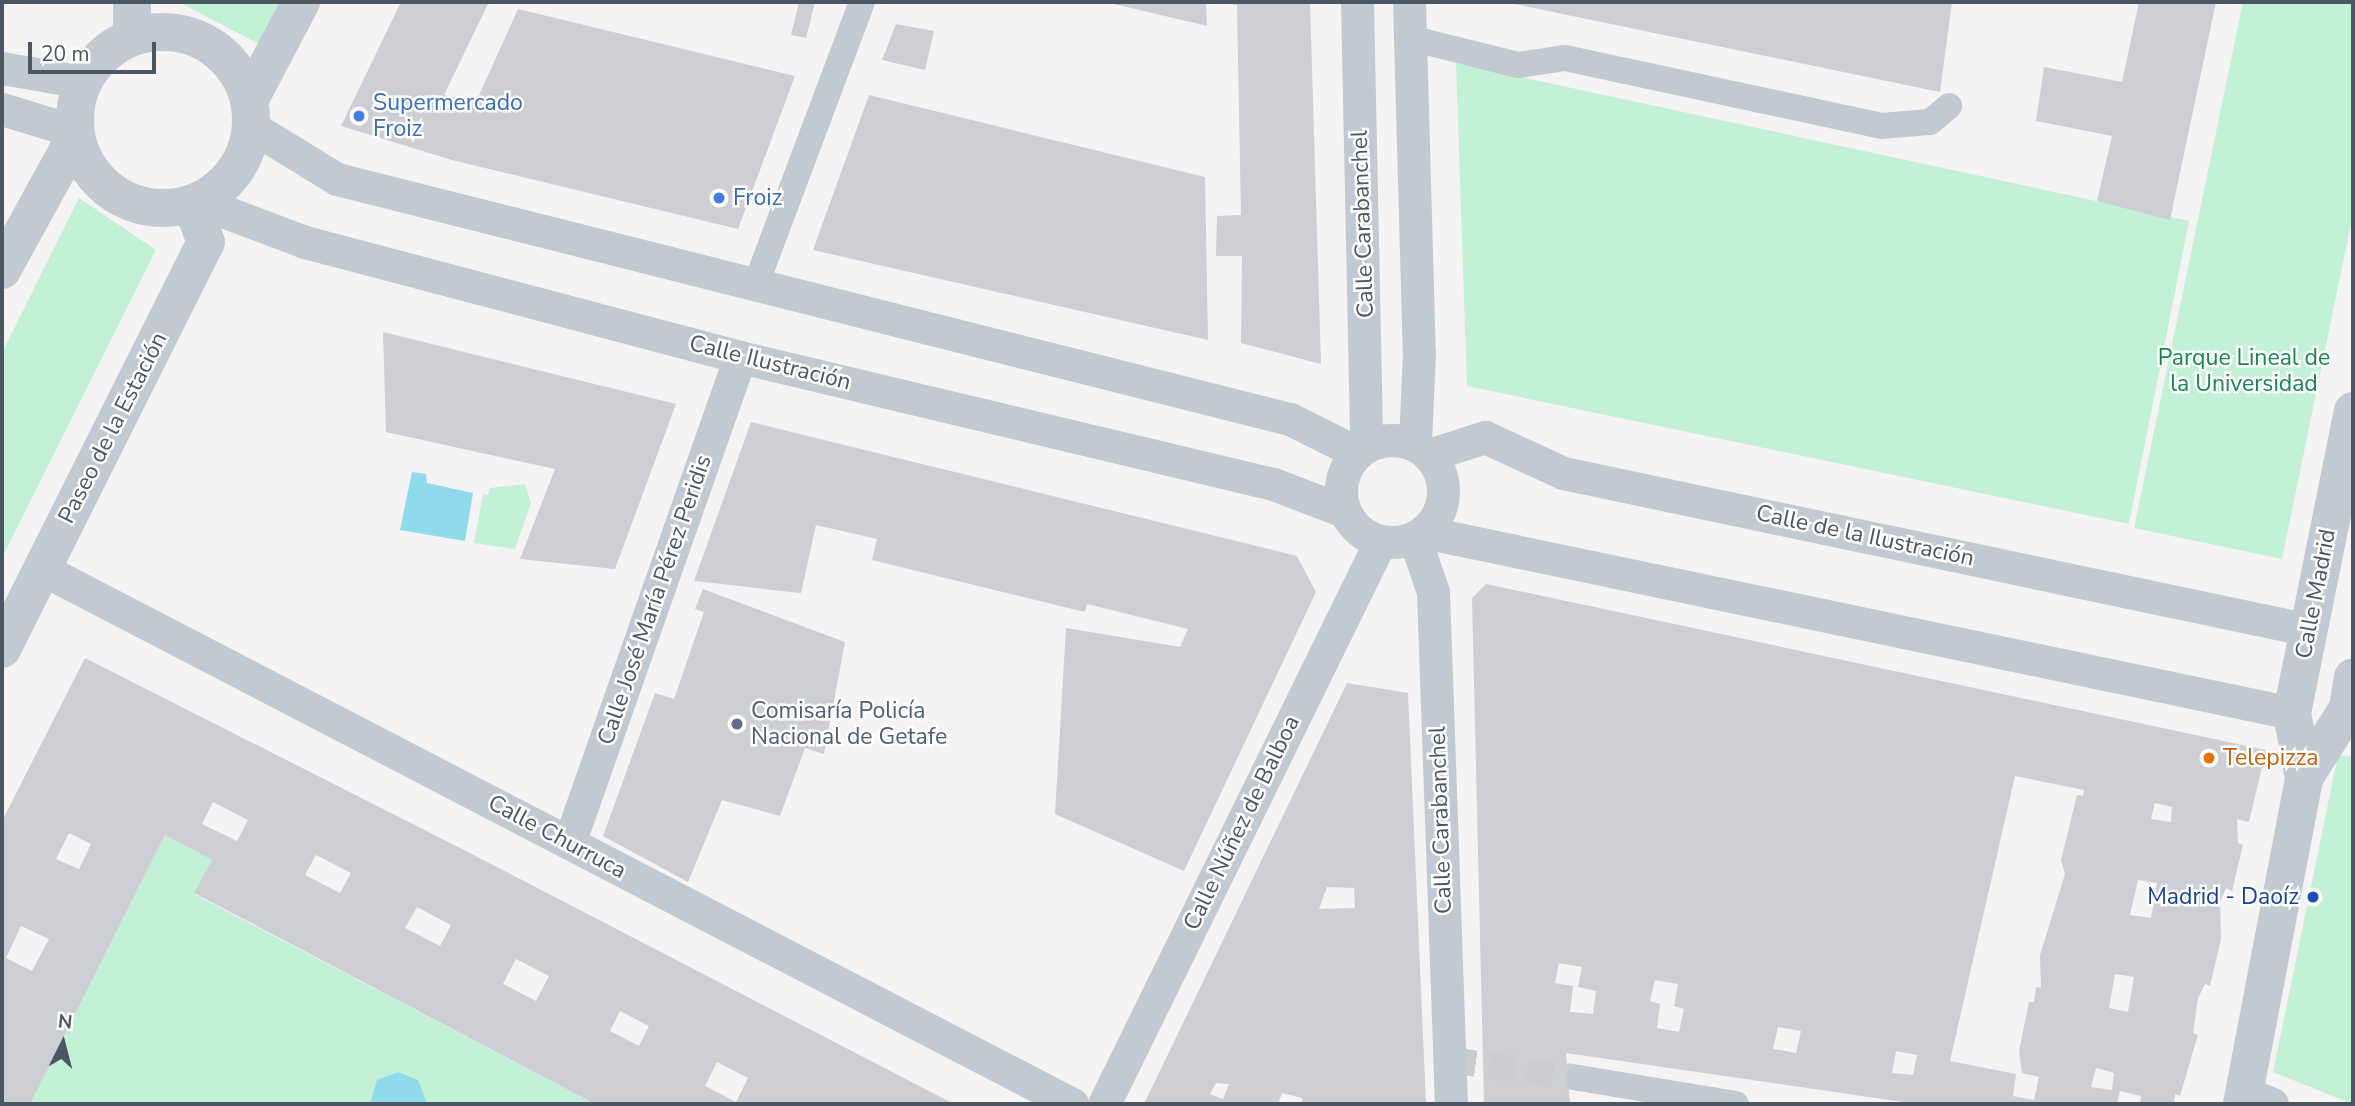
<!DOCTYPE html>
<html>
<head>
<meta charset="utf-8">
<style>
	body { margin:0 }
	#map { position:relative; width:2355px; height:1106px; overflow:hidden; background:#f5f3f3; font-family:"Nunito Sans",sans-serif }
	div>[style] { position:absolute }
	.green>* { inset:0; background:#c3f1d5 }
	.water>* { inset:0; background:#90daee }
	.building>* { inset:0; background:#cdcfd5 }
	.pedestrian-tunnel>* { height:26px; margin-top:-13px; transform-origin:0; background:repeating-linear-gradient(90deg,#caccce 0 26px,transparent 0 39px) }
	.pedestrian>* { height:26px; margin:-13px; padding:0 13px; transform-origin:13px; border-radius:13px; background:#c1cad2 }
	.minor>* { height:33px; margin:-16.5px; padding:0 16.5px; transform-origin:16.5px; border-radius:16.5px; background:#c1cad2 }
	.minor>.ring { margin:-16.5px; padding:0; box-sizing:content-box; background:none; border:33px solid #c1cad2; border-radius:50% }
	.tertiary>* { height:38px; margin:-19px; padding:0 19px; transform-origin:19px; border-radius:19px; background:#c1cad2 }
	.tertiary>.ring { margin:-19px; padding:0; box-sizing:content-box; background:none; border:38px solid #c1cad2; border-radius:50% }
	.dots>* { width:19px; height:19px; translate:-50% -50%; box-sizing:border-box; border:4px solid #fff; border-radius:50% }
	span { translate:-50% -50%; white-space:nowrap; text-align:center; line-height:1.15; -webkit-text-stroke:5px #fff; paint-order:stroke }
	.shop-label { font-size:23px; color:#366cbe }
	.left { translate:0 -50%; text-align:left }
	.street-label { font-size:23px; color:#4a5661 }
	.park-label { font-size:23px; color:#17864f }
	.service-label { font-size:23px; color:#4e5e75 }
	.food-label { font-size:23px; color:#c56008 }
	.transit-label { font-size:23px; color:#164399 }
	.right { translate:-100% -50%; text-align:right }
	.frame { position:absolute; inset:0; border:4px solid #4a5661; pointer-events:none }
	.north { position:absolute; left:28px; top:1008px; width:70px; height:70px; -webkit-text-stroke:5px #fff; paint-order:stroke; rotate:6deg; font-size:19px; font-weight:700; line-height:28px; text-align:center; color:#4a5661 }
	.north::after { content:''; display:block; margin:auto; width:24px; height:32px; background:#4a5661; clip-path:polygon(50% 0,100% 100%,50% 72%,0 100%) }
	.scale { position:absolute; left:28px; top:42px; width:128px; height:32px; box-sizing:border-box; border:4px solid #4a5661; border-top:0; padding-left:9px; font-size:21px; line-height:24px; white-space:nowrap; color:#4a5661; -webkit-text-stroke:5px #fff; paint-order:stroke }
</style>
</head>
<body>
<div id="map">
	<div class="green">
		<i style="clip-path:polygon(179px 2px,279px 2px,259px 44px)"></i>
		<i style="clip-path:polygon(2243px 2px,2353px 2px,2353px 214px,2282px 559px,2134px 528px)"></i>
		<i style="clip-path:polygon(1456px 63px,2189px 221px,2129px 524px,1467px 386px)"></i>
		<i style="clip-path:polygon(79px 198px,156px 250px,2px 558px,2px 353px)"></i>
		<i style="clip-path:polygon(525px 484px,531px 503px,515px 549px,474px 543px,483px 494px,488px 495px,490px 488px)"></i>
		<i style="clip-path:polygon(2338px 755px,2353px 757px,2353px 1104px,2273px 1072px)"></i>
		<i style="clip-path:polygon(165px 835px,212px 860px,194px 894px,595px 1104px,30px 1104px)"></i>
	</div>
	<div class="water">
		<i style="clip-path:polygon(412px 472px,426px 474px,427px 483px,473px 493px,465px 541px,400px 530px)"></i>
		<i style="clip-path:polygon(398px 1072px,418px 1080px,427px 1104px,370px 1104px,377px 1080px)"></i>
	</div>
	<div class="building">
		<i style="clip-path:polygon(401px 2px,489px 2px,444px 95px,476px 102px,518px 9px,795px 76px,738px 229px,452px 160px,341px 126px)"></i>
		<i style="clip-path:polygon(799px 2px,815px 2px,806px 38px,791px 35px)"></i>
		<i style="clip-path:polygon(1110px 2px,1206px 2px,1207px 26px,1110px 3px)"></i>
		<i style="clip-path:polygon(1217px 2px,1310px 2px,1321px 364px,1241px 343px,1242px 256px,1216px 256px,1217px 216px,1241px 215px,1237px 5px)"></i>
		<i style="clip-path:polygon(1505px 2px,1952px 2px,1940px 92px)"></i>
		<i style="clip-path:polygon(2139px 2px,2216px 2px,2170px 220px,2097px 201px,2112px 136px,2036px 121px,2044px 67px,2122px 82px)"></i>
		<i style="clip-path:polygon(896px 24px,934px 31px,925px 70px,882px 60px)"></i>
		<i style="clip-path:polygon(869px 95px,1205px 177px,1208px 340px,813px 250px)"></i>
		<i style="clip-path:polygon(383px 332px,676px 404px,615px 569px,520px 559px,555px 469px,386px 432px)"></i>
		<i style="clip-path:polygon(751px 422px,1297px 556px,1316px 592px,1184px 871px,1055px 814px,1066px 628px,1180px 647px,1188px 629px,1087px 604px,1085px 612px,872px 560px,877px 539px,816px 525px,801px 593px,694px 581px)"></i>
		<i style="clip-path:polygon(evenodd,1486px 584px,2266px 750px,2249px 822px,2237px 819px,2238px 843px,2243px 845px,2232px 891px,2226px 888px,2220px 902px,2221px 939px,2210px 986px,2205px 984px,2198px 998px,2193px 1033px,2198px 1035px,2180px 1096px,2175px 1094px,2174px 1104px,2140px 1104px,2141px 1096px,2120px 1091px,2117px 1104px,1917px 1104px,1566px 1053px,1570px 1104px,1484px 1104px,1472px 598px,1486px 584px,2015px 776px,2084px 790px,2083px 796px,2077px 795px,2061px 860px,2065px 874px,2040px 955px,2041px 988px,2036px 987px,2034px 1002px,2029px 1002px,2019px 1051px,2022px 1073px,2039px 1077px,2034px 1100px,2013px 1096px,2016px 1074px,1950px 1061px,2015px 776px,1486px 584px,2155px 803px,2172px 807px,2171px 822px,2151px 819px,2155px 803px,1486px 584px,2138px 880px,2157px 883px,2151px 918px,2130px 915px,2138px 880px,1486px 584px,1559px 963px,1582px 967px,1578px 987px,1596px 991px,1593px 1014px,1570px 1012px,1573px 986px,1555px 983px,1559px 963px,1486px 584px,2115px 974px,2134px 977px,2128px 1012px,2109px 1008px,2115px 974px,1486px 584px,1655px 980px,1678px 984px,1674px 1006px,1684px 1009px,1679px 1032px,1657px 1028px,1660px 1004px,1650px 1001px,1655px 980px,1486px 584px,1778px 1027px,1801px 1031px,1796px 1053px,1773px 1049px,1778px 1027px,1486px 584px,1896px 1051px,1917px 1055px,1913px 1075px,1892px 1073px,1896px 1051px,1486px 584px,2096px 1068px,2114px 1073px,2112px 1090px,2091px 1087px,2096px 1068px)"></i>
		<i style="clip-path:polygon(703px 589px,845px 642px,824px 754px,805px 748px,780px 816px,722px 800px,688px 882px,603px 836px,655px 693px,674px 699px,704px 612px,695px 609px)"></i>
		<i style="clip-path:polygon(evenodd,85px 658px,464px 850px,954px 1104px,595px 1104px,194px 893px,212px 860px,165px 835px,30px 1104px,2px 1104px,2px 821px,85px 658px,213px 802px,248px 820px,237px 841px,202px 824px,213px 802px,85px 658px,69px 833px,91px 844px,79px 869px,56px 859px,69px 833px,85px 658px,316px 855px,351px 873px,340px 893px,305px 875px,316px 855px,85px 658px,417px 907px,451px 925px,440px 946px,405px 928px,417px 907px,85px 658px,21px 926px,49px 939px,32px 971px,6px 958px,21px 926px,85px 658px,516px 959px,549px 976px,536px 1001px,503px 984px,516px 959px,85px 658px,620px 1011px,649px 1026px,639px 1046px,610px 1031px,620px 1011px,85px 658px,717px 1062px,748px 1078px,736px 1102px,705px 1086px,717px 1062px)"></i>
		<i style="clip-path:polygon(evenodd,1347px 683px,1408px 693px,1426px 1104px,1302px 1104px,1302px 1098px,1282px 1093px,1278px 1104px,1144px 1104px,1347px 683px,1327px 887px,1354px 888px,1355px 908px,1319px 909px,1327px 887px,1347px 683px,1216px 1083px,1229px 1084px,1223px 1099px,1210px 1094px,1216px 1083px)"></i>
	</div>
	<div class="pedestrian-tunnel">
		<i style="left:1450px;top:1060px;width:130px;rotate:7.9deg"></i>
	</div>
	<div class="pedestrian">
		<i style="left:1410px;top:38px;width:111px;rotate:14deg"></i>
		<i style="left:1518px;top:65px;width:48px;rotate:-8.5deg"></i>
		<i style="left:1565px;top:58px;width:323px;rotate:12.1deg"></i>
		<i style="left:1881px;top:126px;width:49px;rotate:-4.7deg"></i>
		<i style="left:1930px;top:122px;width:25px;rotate:-40deg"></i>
		<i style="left:756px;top:284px;width:301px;rotate:-69.4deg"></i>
		<i style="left:1579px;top:1078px;width:159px;rotate:9.4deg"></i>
	</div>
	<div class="minor">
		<i style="left:1357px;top:2px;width:444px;rotate:88.8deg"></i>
		<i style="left:1409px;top:2px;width:351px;rotate:88.4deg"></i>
		<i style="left:1419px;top:353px;width:89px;rotate:92.6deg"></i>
		<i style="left:2px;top:68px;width:82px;rotate:9.8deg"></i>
		<i style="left:2px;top:109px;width:75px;rotate:17deg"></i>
		<i style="left:252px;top:127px;width:100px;rotate:31.5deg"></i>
		<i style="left:337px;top:179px;width:983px;rotate:14.14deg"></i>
		<i style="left:1290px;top:419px;width:76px;rotate:26.6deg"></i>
		<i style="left:199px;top:202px;width:113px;rotate:20.7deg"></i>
		<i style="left:305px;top:242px;width:450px;rotate:14.8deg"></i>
		<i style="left:740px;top:357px;width:548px;rotate:13.4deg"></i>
		<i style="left:1273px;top:484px;width:76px;rotate:20.8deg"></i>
		<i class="ring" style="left:1341px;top:440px;width:69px;height:69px"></i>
		<i style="left:1429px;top:455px;width:59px;rotate:-17.8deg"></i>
		<i style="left:1485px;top:437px;width:86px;rotate:24.8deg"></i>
		<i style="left:1563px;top:473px;width:762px;rotate:11.88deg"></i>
		<i style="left:1424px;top:532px;width:887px;rotate:11.78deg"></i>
		<i style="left:1415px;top:539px;width:56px;rotate:71.2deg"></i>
		<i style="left:1433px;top:592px;width:512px;rotate:87.99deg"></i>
		<i style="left:42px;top:569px;width:1161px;rotate:27.45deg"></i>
		<i style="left:569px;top:843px;width:515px;rotate:-70.62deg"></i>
		<i style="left:2244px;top:1093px;width:30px;rotate:21deg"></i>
		<i style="left:1104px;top:1104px;width:626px;rotate:-63.84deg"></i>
	</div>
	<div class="tertiary">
		<i style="left:132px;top:2px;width:35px;rotate:90deg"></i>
		<i class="ring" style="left:75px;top:32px;width:138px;height:138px"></i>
		<i style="left:250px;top:99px;width:110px;rotate:-62.3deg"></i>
		<i style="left:2px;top:270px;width:152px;rotate:-61.2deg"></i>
		<i style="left:2px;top:649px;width:455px;rotate:-63.4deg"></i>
		<i style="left:206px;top:242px;width:40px;rotate:-111deg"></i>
		<i style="left:2304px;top:778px;width:66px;rotate:-100.5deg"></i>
		<i style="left:2292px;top:713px;width:308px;rotate:-78.6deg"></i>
		<i style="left:2242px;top:1104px;width:332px;rotate:-79.2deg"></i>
		<i style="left:2304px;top:778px;width:83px;rotate:-57.8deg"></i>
		<i style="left:2348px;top:708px;width:31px;rotate:-81deg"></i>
	</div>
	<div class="dots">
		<i style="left:359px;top:116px;background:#3f7fe0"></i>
		<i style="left:719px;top:198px;background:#3f7fe0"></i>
		<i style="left:737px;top:724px;background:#5c6f8a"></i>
		<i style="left:2209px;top:758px;background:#e8710a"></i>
		<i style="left:2313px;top:897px;background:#1a4fb4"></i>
	</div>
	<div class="shop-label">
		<span class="left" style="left:373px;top:116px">Supermercado<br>Froiz</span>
		<span class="left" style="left:733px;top:198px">Froiz</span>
	</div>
	<div class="street-label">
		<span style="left:1363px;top:224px;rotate:-92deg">Calle Carabanchel</span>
		<span style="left:770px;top:363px;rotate:14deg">Calle Ilustración</span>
		<span style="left:113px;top:428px;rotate:-63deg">Paseo de la Estación</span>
		<span style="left:1865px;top:536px;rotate:12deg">Calle de la Ilustración</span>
		<span style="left:2316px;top:594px;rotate:-79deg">Calle Madrid</span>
		<span style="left:655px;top:600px;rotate:-71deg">Calle José María Pérez Peridis</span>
		<span style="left:1441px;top:820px;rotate:-92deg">Calle Carabanchel</span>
		<span style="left:1242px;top:823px;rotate:-64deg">Calle Núñez de Balboa</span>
		<span style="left:557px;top:837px;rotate:28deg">Calle Churruca</span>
	</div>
	<div class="park-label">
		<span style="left:2244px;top:371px">Parque Lineal de<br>la Universidad</span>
	</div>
	<div class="service-label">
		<span class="left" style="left:751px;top:724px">Comisaría Policía<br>Nacional de Getafe</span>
	</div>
	<div class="food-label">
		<span class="left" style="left:2223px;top:758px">Telepizza</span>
	</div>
	<div class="transit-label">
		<span class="right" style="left:2299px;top:897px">Madrid - Daoíz</span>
	</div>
	<div class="frame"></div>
	<div class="north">N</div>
	<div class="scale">20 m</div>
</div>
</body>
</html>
